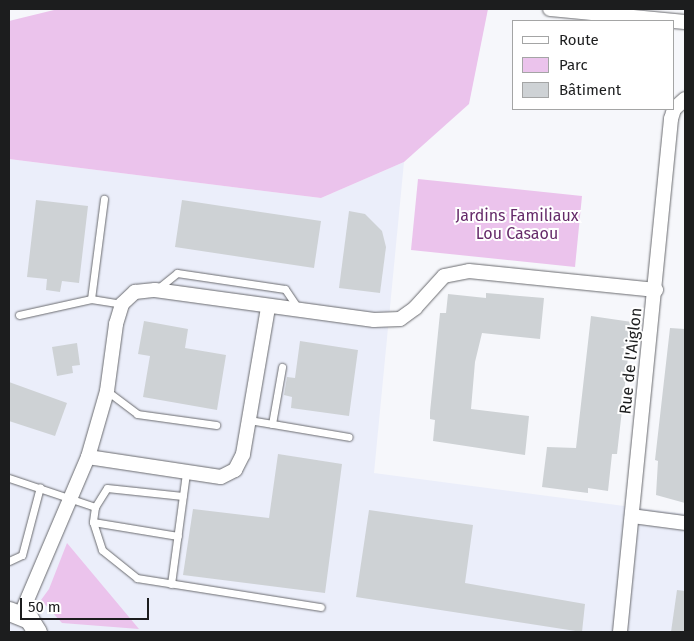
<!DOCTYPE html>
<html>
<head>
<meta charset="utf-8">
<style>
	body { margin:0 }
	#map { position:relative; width:694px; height:641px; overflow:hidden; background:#f6f7fb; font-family:"Fira Sans",sans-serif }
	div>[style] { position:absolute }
	.built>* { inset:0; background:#ebeefa }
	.green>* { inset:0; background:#ebc3ec }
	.building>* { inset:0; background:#ced2d5 }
	.roads { filter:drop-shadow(0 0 1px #6a6b6f) drop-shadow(0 0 1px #6a6b6f) }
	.lane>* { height:7px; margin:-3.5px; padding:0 3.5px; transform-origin:3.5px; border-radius:3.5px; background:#fff }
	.street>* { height:14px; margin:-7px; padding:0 7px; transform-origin:7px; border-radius:7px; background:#fff }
	.secondary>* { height:19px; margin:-9.5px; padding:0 9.5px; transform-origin:9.5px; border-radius:9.5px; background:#fff }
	span { translate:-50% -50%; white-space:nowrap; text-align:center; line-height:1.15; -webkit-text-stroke:4px #fff; paint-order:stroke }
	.park-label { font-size:16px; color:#652a69 }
	.street-label { font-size:16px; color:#1c1d1e }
	.frame { position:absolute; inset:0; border:10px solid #1c1d1e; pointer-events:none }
	.legend { position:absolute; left:512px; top:20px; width:162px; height:90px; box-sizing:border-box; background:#fff; border:1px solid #a4a5a5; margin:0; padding:6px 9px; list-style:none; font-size:15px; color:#1c1d1e }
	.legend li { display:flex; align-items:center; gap:10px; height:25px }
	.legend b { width:25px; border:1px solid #a4a5a5 }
	.scale { position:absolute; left:20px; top:598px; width:129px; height:22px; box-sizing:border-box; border:2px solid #1c1d1e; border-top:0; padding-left:6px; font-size:15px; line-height:18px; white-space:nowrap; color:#1c1d1e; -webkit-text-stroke:4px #fff; paint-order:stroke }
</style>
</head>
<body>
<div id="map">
	<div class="built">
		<i style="clip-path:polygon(9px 159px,321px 198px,404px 162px,374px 473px,685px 514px,685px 632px,9px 632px)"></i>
	</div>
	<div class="green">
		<i style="clip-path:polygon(58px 9px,488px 9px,469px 104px,404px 162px,321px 198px,9px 159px,9px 21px)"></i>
		<i style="clip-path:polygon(418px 179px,582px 196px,575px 267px,411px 250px)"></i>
		<i style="clip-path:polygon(67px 543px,139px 629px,62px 623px,41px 600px,49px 589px)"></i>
	</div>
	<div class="building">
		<i style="clip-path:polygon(36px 200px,88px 206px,79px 283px,62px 281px,60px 292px,46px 290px,47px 279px,27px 277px)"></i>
		<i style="clip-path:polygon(182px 200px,321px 221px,314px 268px,175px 247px)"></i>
		<i style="clip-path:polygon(349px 211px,365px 214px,382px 231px,386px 247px,380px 293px,339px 288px)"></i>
		<i style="clip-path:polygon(486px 293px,544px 298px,540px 339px,482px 333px,475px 362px,471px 409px,529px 416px,525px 455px,433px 441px,435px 420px,430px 419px,430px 412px,440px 313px,446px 313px,448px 294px,486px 298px)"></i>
		<i style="clip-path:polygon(591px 316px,632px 322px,617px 454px,612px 454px,608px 491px,588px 488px,588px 493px,542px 487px,547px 447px,576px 448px)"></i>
		<i style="clip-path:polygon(144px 321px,188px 329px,185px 348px,226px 355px,217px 410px,143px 397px,150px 356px,138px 354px)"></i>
		<i style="clip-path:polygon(670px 328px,685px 329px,685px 503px,656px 495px,658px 461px,655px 460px)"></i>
		<i style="clip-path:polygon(300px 341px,358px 350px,349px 416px,291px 408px,292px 397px,284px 395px,287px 377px,295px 378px)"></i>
		<i style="clip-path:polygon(77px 343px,80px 365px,72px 366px,73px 373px,57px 376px,52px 347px)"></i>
		<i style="clip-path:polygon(9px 382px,67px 403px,55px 436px,9px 421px)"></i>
		<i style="clip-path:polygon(278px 454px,342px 464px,325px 593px,183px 575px,193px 509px,269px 518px)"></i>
		<i style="clip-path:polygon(369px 510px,473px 525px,465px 583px,585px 604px,582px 632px,356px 597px)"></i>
		<i style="clip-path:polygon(677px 590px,685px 591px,685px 632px,671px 632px)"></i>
	</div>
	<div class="roads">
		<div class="lane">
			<i style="left:156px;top:290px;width:27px;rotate:-39deg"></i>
			<i style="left:177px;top:273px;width:109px;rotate:8.4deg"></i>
			<i style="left:285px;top:289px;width:23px;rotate:56deg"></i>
			<i style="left:91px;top:299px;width:101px;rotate:-82.6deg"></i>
			<i style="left:19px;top:315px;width:74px;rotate:-12.5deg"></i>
			<i style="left:91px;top:299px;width:31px;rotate:9deg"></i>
			<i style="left:107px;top:391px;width:38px;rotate:37deg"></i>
			<i style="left:137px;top:414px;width:80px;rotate:7.9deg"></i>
			<i style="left:249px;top:420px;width:101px;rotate:9.6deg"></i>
			<i style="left:272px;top:424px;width:58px;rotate:-80deg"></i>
			<i style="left:9px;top:478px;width:91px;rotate:18.6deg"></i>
			<i style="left:95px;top:507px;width:15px;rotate:98deg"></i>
			<i style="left:93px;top:522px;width:29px;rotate:72deg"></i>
			<i style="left:102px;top:550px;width:45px;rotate:38.7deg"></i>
			<i style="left:137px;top:578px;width:186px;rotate:9deg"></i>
			<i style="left:95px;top:507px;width:22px;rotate:-58deg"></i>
			<i style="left:107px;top:488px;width:76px;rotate:6deg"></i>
			<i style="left:93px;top:522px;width:86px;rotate:9.4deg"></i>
			<i style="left:9px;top:561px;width:14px;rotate:-25deg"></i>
			<i style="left:22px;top:555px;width:70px;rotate:-75.2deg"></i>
			<i style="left:171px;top:584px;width:112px;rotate:-82.3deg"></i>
		</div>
		<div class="street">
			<i style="left:550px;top:9px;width:136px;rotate:5.5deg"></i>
			<i style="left:88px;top:457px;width:134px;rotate:8.6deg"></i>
			<i style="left:221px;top:477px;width:16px;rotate:-27deg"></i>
			<i style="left:235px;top:470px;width:18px;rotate:-63deg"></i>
			<i style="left:243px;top:454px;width:149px;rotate:-80.3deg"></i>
			<i style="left:632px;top:516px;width:53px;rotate:7.5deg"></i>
			<i style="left:21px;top:614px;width:171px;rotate:-66.9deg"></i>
			<i style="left:88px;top:457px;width:69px;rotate:-73.9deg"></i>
			<i style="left:107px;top:391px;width:68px;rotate:-82.3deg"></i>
			<i style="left:116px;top:324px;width:21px;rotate:-73deg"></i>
			<i style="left:122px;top:304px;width:18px;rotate:-43deg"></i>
			<i style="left:135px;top:292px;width:20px;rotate:-6deg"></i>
			<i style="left:155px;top:290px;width:221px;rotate:7.8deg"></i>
			<i style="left:374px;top:320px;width:26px;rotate:-2deg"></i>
			<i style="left:400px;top:319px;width:19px;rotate:-36deg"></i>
			<i style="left:415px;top:308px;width:43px;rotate:-47.8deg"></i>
			<i style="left:444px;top:276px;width:25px;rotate:-11deg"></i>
			<i style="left:469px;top:271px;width:188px;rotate:5.8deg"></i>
			<i style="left:620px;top:632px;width:516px;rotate:-84.32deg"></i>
			<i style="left:671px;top:119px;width:10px;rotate:-73deg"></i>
			<i style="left:674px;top:109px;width:15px;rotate:-42deg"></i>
		</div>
		<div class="secondary">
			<i style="left:9px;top:611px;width:22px;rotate:22deg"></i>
			<i style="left:29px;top:619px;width:15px;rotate:58deg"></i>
		</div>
	</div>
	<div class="park-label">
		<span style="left:517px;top:225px">Jardins Familiaux<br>Lou Casaou</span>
	</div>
	<div class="street-label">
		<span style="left:631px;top:361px;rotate:-84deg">Rue de l'Aiglon</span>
	</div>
	<div class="frame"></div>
	<ul class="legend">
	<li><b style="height:6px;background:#fff"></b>Route</li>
	<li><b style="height:14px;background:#ebc3ec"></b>Parc</li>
	<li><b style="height:14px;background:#ced2d5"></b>Bâtiment</li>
	</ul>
	<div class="scale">50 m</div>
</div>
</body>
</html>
